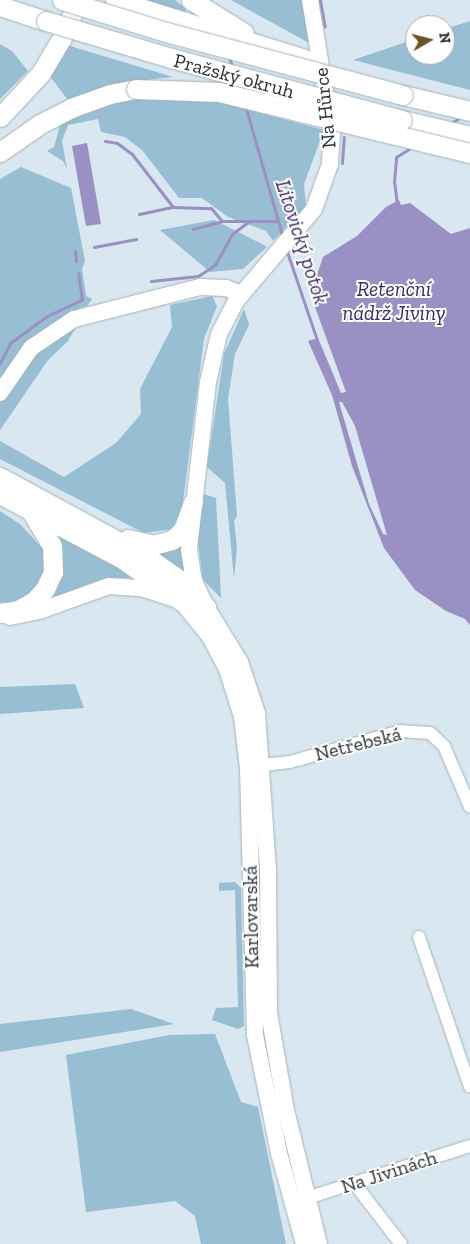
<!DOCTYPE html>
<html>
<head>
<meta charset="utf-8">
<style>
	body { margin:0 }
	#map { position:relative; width:470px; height:1244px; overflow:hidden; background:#d8e7f0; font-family:"Zilla Slab",serif }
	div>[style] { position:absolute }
	.green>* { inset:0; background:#97bed2 }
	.water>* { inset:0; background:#9a90c3 }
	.stream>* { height:3px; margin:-1.5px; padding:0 1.5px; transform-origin:1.5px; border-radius:1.5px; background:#9a90c3 }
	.roads { filter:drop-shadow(0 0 1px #a5b4bc) drop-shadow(0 0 1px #a5b4bc) }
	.minor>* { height:12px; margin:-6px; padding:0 6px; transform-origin:6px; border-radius:6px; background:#fff }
	.major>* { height:16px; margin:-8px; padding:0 8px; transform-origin:8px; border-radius:8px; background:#fff }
	.highway>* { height:19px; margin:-9.5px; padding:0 9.5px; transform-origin:9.5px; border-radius:9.5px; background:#fff }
	.bridges { filter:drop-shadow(0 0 1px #a5b4bc) drop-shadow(0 0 1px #a5b4bc) }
	.highway-bridge>* { height:19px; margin:-9.5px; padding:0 9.5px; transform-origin:9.5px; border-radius:9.5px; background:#fff }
	span { translate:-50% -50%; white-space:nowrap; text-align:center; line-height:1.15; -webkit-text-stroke:4px #fff; paint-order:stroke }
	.street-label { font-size:20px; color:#292f32 }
	.water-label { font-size:21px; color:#3b2867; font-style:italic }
	.north { position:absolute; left:405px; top:15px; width:50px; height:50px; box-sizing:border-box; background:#fff; border:1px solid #a9acad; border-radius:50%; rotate:82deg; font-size:14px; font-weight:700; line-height:20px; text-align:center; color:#292f32 }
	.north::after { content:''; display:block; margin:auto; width:18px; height:22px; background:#715127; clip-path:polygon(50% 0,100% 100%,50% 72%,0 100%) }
</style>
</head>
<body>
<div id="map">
	<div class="green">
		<i style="clip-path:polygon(133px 0,175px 0,185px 8px,187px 19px)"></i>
		<i style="clip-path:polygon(231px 0,302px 0,309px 43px)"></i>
		<i style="clip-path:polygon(470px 21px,470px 90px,353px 60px,415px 39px,415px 55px,445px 55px,445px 29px)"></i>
		<i style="clip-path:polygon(0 44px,12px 51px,28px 71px,0 99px)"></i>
		<i style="clip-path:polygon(67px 45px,173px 77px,125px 82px,68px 100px,49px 75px)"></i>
		<i style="clip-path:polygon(194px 95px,324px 130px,304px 184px,306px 207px,273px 241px,266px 231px,228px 217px,202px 198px,179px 198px,142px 150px,125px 137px,101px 132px,98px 119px,68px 125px,62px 141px,67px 169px,63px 161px,47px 151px,54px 147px,61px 122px,84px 110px,147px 96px)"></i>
		<i style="clip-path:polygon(21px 167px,71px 188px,85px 261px,82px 269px,86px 296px,92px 299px,87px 306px,79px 308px,81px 318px,68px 341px,48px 360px,0 430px,0 179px)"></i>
		<i style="clip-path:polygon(214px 220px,264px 245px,267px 247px,243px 269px,210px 272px,160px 230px)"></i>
		<i style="clip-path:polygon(212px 296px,217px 306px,204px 339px,182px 509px,172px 529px,144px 533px,0 459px,0 441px,64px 477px,116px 443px,141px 414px,140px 389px,172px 327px,170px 305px)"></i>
		<i style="clip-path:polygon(244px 309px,249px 325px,235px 354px,228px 399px,237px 516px,234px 521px,237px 548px,234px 579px,225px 483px,207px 467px,224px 354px)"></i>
		<i style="clip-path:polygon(204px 494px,216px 498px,221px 598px,203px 580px,198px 542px)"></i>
		<i style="clip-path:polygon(0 511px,20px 524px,43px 549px,47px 571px,28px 597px,7px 604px,0 602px)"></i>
		<i style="clip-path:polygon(55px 530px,140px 578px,105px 578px,51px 598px,63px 566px,62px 547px)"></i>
		<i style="clip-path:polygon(186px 538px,187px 576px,154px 552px)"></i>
		<i style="clip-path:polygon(75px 684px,84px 708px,0 714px,0 687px)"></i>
		<i style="clip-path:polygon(235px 882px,241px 888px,244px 1026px,238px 1029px,212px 1020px,216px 1008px,238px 1007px,235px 890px,219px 891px,219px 883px)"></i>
		<i style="clip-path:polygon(131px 1009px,174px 1024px,0 1052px,0 1024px)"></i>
		<i style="clip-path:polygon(215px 1034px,241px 1102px,258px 1107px,286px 1244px,201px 1244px,195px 1216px,175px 1201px,86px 1212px,66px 1055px,169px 1035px)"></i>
	</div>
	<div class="water">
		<i style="clip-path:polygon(87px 143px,101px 224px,86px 226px,72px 146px)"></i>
		<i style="clip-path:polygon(evenodd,399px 200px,401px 205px,410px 203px,451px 234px,470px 228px,470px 625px,465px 619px,446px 611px,415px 590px,384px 548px,352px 466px,332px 395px,308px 341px,318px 338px,341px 393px,346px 392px,315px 307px,313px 287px,323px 257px,357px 236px,386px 207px,399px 200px,339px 402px,342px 402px,355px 426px,387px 535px,383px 534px,369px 504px,339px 402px)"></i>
	</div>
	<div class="stream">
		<i style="left:320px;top:0;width:27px;rotate:80deg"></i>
		<i style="left:228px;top:55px;width:14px;rotate:69deg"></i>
		<i style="left:245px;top:105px;width:138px;rotate:74.1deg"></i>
		<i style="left:449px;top:124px;width:16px;rotate:-30deg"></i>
		<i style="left:105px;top:141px;width:12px;rotate:9deg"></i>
		<i style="left:117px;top:143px;width:19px;rotate:36deg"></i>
		<i style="left:132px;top:154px;width:67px;rotate:52.3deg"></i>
		<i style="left:173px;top:207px;width:38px;rotate:2deg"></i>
		<i style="left:211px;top:208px;width:17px;rotate:50deg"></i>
		<i style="left:342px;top:163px;width:26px;rotate:-86deg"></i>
		<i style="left:397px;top:205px;width:23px;rotate:-97deg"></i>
		<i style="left:394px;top:182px;width:25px;rotate:-85deg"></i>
		<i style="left:396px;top:157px;width:19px;rotate:-32deg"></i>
		<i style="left:139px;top:214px;width:35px;rotate:-12deg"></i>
		<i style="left:193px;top:229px;width:30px;rotate:-15deg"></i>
		<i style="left:222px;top:221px;width:55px"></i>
		<i style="left:94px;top:247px;width:43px;rotate:-10.8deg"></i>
		<i style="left:286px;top:249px;width:96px;rotate:71.2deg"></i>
		<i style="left:75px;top:251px;width:10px;rotate:84deg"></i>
		<i style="left:151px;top:281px;width:47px;rotate:-6.1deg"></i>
		<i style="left:198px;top:276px;width:20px;rotate:-33deg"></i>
		<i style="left:215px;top:265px;width:35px;rotate:-61deg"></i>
		<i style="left:232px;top:234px;width:20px;rotate:-37deg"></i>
		<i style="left:0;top:363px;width:22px;rotate:-63deg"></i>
		<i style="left:10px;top:343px;width:46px;rotate:-36.1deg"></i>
		<i style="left:47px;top:316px;width:38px;rotate:-25deg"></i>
		<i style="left:82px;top:300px;width:27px;rotate:-98deg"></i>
	</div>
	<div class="roads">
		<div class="minor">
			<i style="left:262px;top:765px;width:28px;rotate:-6deg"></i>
			<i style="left:290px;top:762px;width:114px;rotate:-15.7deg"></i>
			<i style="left:400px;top:731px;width:30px;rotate:4deg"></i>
			<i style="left:430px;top:733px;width:19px;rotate:43deg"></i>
			<i style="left:444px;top:746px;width:66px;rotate:66.9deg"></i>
			<i style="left:419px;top:937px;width:158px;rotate:71.2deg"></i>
			<i style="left:354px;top:1183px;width:77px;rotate:52.4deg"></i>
			<i style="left:307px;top:1198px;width:171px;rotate:-17.7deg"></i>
		</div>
		<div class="major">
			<i style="left:310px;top:0;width:135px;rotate:80.6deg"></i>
			<i style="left:332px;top:133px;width:31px;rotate:94deg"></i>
			<i style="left:330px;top:164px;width:48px;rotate:109.6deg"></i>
			<i style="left:314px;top:209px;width:121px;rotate:130.3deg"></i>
			<i style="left:236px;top:301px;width:37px;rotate:117deg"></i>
			<i style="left:219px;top:334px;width:49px;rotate:102.9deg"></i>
			<i style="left:208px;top:382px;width:169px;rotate:96.5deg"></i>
			<i style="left:189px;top:550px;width:31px;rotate:81deg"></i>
			<i style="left:194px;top:581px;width:29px;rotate:65deg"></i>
			<i style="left:206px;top:607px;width:65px;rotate:58.3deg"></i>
			<i style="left:240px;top:662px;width:54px;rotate:71.6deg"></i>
			<i style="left:257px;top:713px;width:156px;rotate:86deg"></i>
			<i style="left:268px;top:869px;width:144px;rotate:89.6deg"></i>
			<i style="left:269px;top:1013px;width:98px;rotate:80.1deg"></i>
			<i style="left:286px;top:1110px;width:138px;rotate:76.2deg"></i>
			<i style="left:0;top:393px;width:55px;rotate:-55.4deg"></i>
			<i style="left:31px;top:348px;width:52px;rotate:-34deg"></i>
			<i style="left:74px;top:319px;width:130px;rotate:-14.3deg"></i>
			<i style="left:200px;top:287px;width:26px;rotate:2deg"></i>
			<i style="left:226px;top:288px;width:17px;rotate:21deg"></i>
			<i style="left:10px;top:617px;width:33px;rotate:-12deg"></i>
			<i style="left:42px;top:610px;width:71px;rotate:-19.7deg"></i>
			<i style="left:109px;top:586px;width:32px;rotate:4deg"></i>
			<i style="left:141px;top:588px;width:42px;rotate:18deg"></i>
			<i style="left:181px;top:601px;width:46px;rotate:51.1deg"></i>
			<i style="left:210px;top:637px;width:36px;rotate:62deg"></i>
			<i style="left:227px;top:669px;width:50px;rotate:72.6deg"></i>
			<i style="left:242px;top:717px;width:51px;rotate:83.3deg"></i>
			<i style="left:248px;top:768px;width:267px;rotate:88.5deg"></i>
			<i style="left:255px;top:1035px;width:120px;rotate:78.5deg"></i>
			<i style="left:279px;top:1153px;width:94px;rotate:74.6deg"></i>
		</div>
		<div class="highway">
			<i style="left:115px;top:0;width:199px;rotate:17.3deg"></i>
			<i style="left:191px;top:0;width:62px;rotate:31.9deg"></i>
			<i style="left:0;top:6px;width:48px;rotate:18.1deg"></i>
			<i style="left:403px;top:95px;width:69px;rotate:13.4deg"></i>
			<i style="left:0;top:117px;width:60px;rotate:-47deg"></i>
			<i style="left:41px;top:73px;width:51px;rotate:-59.4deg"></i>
			<i style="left:67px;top:29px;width:31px;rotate:-71deg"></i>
			<i style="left:402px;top:120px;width:70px;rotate:13.2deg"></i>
			<i style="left:0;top:152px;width:49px;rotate:-35deg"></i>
			<i style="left:40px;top:124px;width:35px;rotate:-27deg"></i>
			<i style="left:71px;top:108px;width:41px;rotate:-19.7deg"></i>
			<i style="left:110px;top:94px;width:26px;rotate:-11deg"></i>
			<i style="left:0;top:477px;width:167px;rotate:28.6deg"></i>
			<i style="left:147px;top:557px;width:38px;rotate:35deg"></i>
			<i style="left:178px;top:579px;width:40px;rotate:45deg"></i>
			<i style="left:0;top:494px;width:140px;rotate:28deg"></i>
			<i style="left:124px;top:560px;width:70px;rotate:35.7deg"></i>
			<i style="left:128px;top:539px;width:26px;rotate:13deg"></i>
			<i style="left:153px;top:545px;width:20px;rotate:-15deg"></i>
			<i style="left:172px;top:540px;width:15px;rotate:-42deg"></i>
			<i style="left:183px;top:530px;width:29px;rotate:-70deg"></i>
			<i style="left:0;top:613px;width:18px;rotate:-9deg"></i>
			<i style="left:18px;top:610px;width:18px;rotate:-29deg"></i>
			<i style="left:34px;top:601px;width:16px;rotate:-47deg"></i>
			<i style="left:45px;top:589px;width:19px;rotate:-65deg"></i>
			<i style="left:53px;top:572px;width:26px;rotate:-92deg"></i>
			<i style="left:52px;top:546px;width:41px;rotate:-121deg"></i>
		</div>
	</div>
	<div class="bridges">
		<div class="highway-bridge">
			<i style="left:62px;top:0;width:109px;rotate:17.1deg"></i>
			<i style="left:166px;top:32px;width:245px;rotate:14.9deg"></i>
			<i style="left:46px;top:21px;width:130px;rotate:16.5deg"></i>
			<i style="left:171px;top:58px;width:239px;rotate:15deg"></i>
			<i style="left:136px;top:89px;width:83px;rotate:2.1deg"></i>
			<i style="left:219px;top:92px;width:258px;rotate:13.7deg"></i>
		</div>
	</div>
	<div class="street-label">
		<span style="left:234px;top:76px;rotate:15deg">Pražský okruh</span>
		<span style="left:325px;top:108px;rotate:-96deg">Na Hůrce</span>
		<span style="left:358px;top:744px;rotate:-14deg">Netřebská</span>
		<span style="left:251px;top:917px;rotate:-91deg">Karlovarská</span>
		<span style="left:389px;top:1172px;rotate:-18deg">Na Jivinách</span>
	</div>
	<div class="water-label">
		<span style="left:302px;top:242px;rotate:72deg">Litovický potok</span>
		<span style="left:394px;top:301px">Retenční<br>nádrž Jiviny</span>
	</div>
	<div class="north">N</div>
</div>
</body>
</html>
